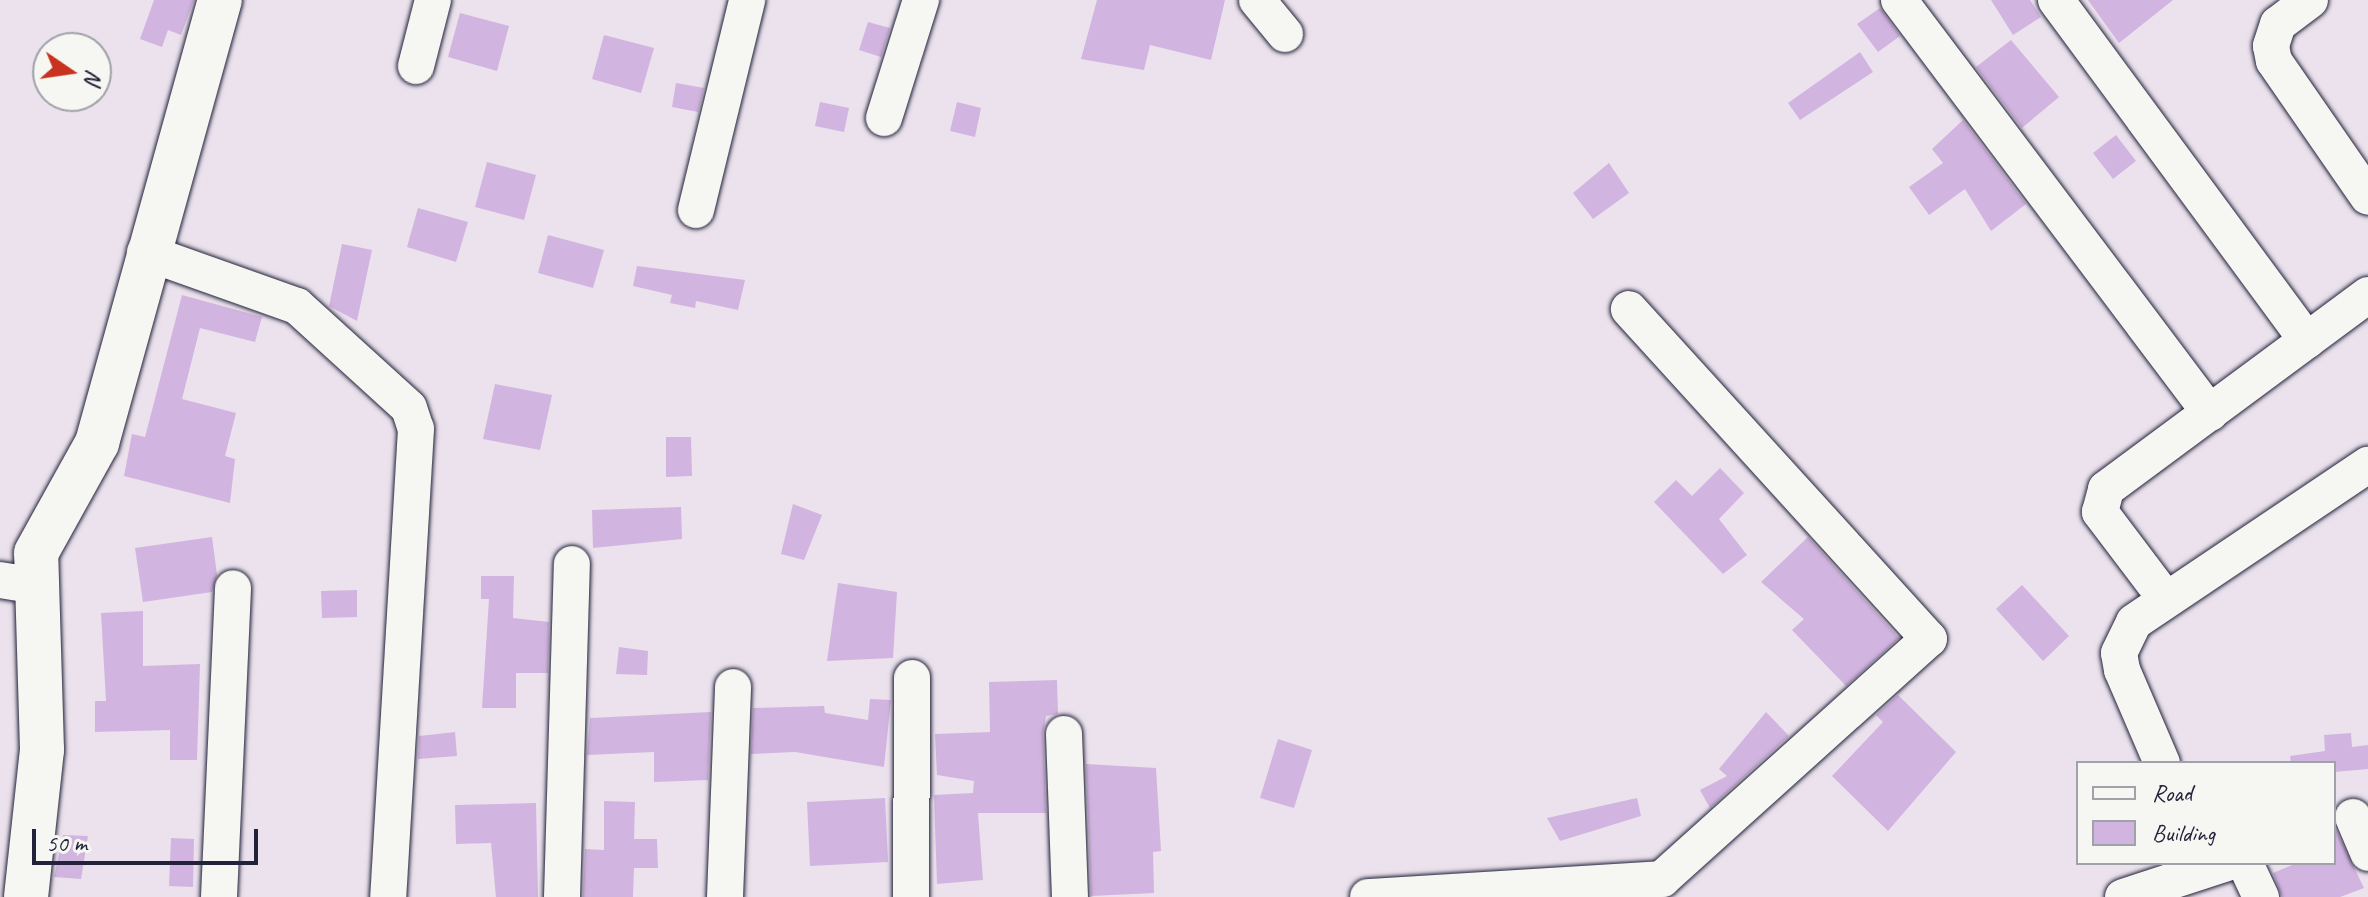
<!DOCTYPE html>
<html>
<head>
<meta charset="utf-8">
<style>
	body { margin:0 }
	#map { position:relative; width:2368px; height:897px; overflow:hidden; background:#ebe2ed; font-family:Caveat,sans-serif }
	div>[style] { position:absolute }
	.building>* { inset:0; background:#d2b4e0 }
	.roads { filter:drop-shadow(0 0 2px #22223b) drop-shadow(0 0 2px #22223b) }
	.minor>* { height:36px; margin:-18px; padding:0 18px; transform-origin:18px; border-radius:18px; background:#f6f6f2 }
	.tertiary>* { height:44px; margin:-22px; padding:0 22px; transform-origin:22px; border-radius:22px; background:#f6f6f2 }
	span { translate:-50% -50%; white-space:nowrap; text-align:center; line-height:1.15; -webkit-text-stroke:6px #f6f6f2; paint-order:stroke }
	.legend { position:absolute; left:2076px; top:761px; width:260px; height:104px; box-sizing:border-box; background:#f6f6f2; border:2px solid #a1a1a9; margin:0; padding:10px 14px; list-style:none; font-size:24px; color:#22223b }
	.legend li { display:flex; align-items:center; gap:16px; height:40px }
	.legend b { width:40px; border:2px solid #a1a1a9 }
	.north { position:absolute; left:32px; top:32px; width:80px; height:80px; box-sizing:border-box; background:#f6f6f2; border:2px solid #a1a1a9; border-radius:50%; rotate:103deg; font-size:22px; font-weight:700; line-height:32px; text-align:center; color:#22223b }
	.north::after { content:''; display:block; margin:auto; width:28px; height:36px; background:#c8321e; clip-path:polygon(50% 0,100% 100%,50% 72%,0 100%) }
	.scale { position:absolute; left:32px; top:829px; width:226px; height:36px; box-sizing:border-box; border:4px solid #22223b; border-top:0; padding-left:10px; font-size:24px; line-height:28px; white-space:nowrap; color:#22223b; -webkit-text-stroke:6px #f6f6f2; paint-order:stroke }
</style>
</head>
<body>
<div id="map">
	<div class="building">
		<i style="clip-path:polygon(154px 0,194px 0,181px 35px,168px 30px,162px 47px,140px 39px)"></i>
		<i style="clip-path:polygon(1097px 0,1225px 0,1211px 60px,1150px 45px,1144px 70px,1081px 59px)"></i>
		<i style="clip-path:polygon(1991px 0,2030px 0,2041px 17px,2013px 35px)"></i>
		<i style="clip-path:polygon(2088px 0,2173px 0,2119px 43px)"></i>
		<i style="clip-path:polygon(1880px 8px,1900px 36px,1878px 52px,1857px 24px)"></i>
		<i style="clip-path:polygon(460px 13px,509px 26px,497px 71px,448px 57px)"></i>
		<i style="clip-path:polygon(868px 22px,890px 28px,881px 57px,859px 50px)"></i>
		<i style="clip-path:polygon(604px 35px,654px 48px,641px 93px,592px 79px)"></i>
		<i style="clip-path:polygon(2011px 40px,2059px 97px,2022px 128px,1976px 67px)"></i>
		<i style="clip-path:polygon(1860px 52px,1873px 72px,1800px 120px,1788px 103px)"></i>
		<i style="clip-path:polygon(676px 83px,704px 88px,698px 112px,672px 107px)"></i>
		<i style="clip-path:polygon(820px 102px,849px 108px,844px 132px,815px 126px)"></i>
		<i style="clip-path:polygon(957px 102px,981px 108px,975px 137px,950px 131px)"></i>
		<i style="clip-path:polygon(1963px 120px,2026px 204px,1991px 231px,1965px 189px,1929px 215px,1909px 187px,1943px 163px,1932px 149px)"></i>
		<i style="clip-path:polygon(2116px 135px,2136px 161px,2113px 179px,2093px 153px)"></i>
		<i style="clip-path:polygon(487px 162px,536px 175px,524px 220px,475px 207px)"></i>
		<i style="clip-path:polygon(1609px 163px,1629px 193px,1593px 219px,1573px 193px)"></i>
		<i style="clip-path:polygon(418px 208px,468px 222px,456px 262px,407px 247px)"></i>
		<i style="clip-path:polygon(548px 235px,604px 250px,593px 288px,538px 273px)"></i>
		<i style="clip-path:polygon(342px 244px,372px 250px,357px 321px,329px 306px)"></i>
		<i style="clip-path:polygon(637px 266px,745px 280px,738px 310px,696px 301px,695px 308px,670px 303px,672px 295px,633px 286px)"></i>
		<i style="clip-path:polygon(182px 295px,262px 317px,255px 342px,200px 328px,182px 399px,236px 413px,225px 456px,235px 459px,230px 503px,124px 476px,132px 434px,145px 437px)"></i>
		<i style="clip-path:polygon(495px 384px,552px 395px,540px 450px,483px 439px)"></i>
		<i style="clip-path:polygon(666px 437px,691px 437px,692px 476px,666px 477px)"></i>
		<i style="clip-path:polygon(1720px 468px,1744px 493px,1719px 519px,1747px 555px,1723px 574px,1654px 502px,1676px 480px,1692px 496px)"></i>
		<i style="clip-path:polygon(793px 504px,822px 515px,804px 560px,781px 554px)"></i>
		<i style="clip-path:polygon(681px 507px,682px 539px,593px 548px,592px 510px)"></i>
		<i style="clip-path:polygon(212px 537px,217px 575px,212px 592px,143px 602px,135px 548px)"></i>
		<i style="clip-path:polygon(1808px 537px,1899px 638px,1846px 686px,1792px 630px,1804px 619px,1761px 582px)"></i>
		<i style="clip-path:polygon(481px 576px,514px 576px,513px 618px,549px 622px,548px 673px,516px 673px,516px 708px,482px 708px,489px 599px,481px 599px)"></i>
		<i style="clip-path:polygon(838px 583px,897px 592px,893px 658px,827px 661px)"></i>
		<i style="clip-path:polygon(2022px 585px,2069px 636px,2043px 661px,1996px 609px)"></i>
		<i style="clip-path:polygon(357px 590px,357px 617px,322px 618px,321px 591px)"></i>
		<i style="clip-path:polygon(143px 611px,143px 666px,200px 664px,197px 760px,170px 760px,170px 730px,95px 732px,95px 701px,106px 701px,101px 613px)"></i>
		<i style="clip-path:polygon(619px 647px,648px 651px,647px 675px,616px 674px)"></i>
		<i style="clip-path:polygon(1057px 680px,1058px 714px,1046px 716px,1043px 734px,1046px 813px,978px 813px,983px 880px,937px 884px,934px 795px,973px 793px,974px 781px,937px 775px,935px 734px,990px 732px,989px 682px)"></i>
		<i style="clip-path:polygon(1898px 695px,1956px 752px,1888px 831px,1832px 776px,1883px 722px,1876px 715px)"></i>
		<i style="clip-path:polygon(870px 699px,891px 700px,884px 767px,795px 752px,751px 754px,753px 708px,824px 706px,825px 713px,868px 720px)"></i>
		<i style="clip-path:polygon(711px 712px,708px 780px,654px 782px,654px 752px,587px 755px,590px 718px)"></i>
		<i style="clip-path:polygon(1766px 712px,1789px 736px,1710px 808px,1700px 790px,1727px 776px,1719px 769px)"></i>
		<i style="clip-path:polygon(455px 732px,457px 756px,418px 759px,419px 736px)"></i>
		<i style="clip-path:polygon(2351px 733px,2352px 747px,2368px 745px,2368px 769px,2334px 772px,2334px 763px,2291px 763px,2290px 756px,2325px 751px,2324px 735px)"></i>
		<i style="clip-path:polygon(1278px 739px,1312px 750px,1294px 808px,1260px 798px)"></i>
		<i style="clip-path:polygon(1086px 764px,1156px 768px,1161px 851px,1153px 852px,1154px 893px,1091px 896px)"></i>
		<i style="clip-path:polygon(885px 798px,888px 862px,810px 866px,807px 802px)"></i>
		<i style="clip-path:polygon(1637px 798px,1641px 816px,1560px 841px,1547px 818px)"></i>
		<i style="clip-path:polygon(604px 801px,635px 802px,634px 839px,657px 839px,658px 868px,634px 868px,633px 897px,583px 897px,585px 849px,604px 850px)"></i>
		<i style="clip-path:polygon(536px 803px,538px 897px,496px 897px,491px 843px,456px 844px,455px 805px)"></i>
		<i style="clip-path:polygon(2334px 826px,2364px 888px,2340px 897px,2282px 897px,2273px 873px,2297px 863px,2334px 863px)"></i>
		<i style="clip-path:polygon(63px 835px,88px 836px,81px 879px,54px 877px)"></i>
		<i style="clip-path:polygon(171px 838px,194px 839px,193px 887px,169px 886px)"></i>
	</div>
	<div class="roads">
		<div class="minor">
			<i style="left:1257px;top:0;width:44px;rotate:50.5deg"></i>
			<i style="left:1899px;top:0;width:517px;rotate:53.02deg"></i>
			<i style="left:2056px;top:0;width:423px;rotate:53.6deg"></i>
			<i style="left:2310px;top:0;width:40px;rotate:143deg"></i>
			<i style="left:2278px;top:24px;width:23px;rotate:108deg"></i>
			<i style="left:2271px;top:46px;width:15px;rotate:79deg"></i>
			<i style="left:2274px;top:61px;width:165px;rotate:55.3deg"></i>
			<i style="left:416px;top:66px;width:68px;rotate:-75.6deg"></i>
			<i style="left:884px;top:118px;width:124px;rotate:-72.6deg"></i>
			<i style="left:696px;top:210px;width:216px;rotate:-76.3deg"></i>
			<i style="left:145px;top:252px;width:161px;rotate:19.6deg"></i>
			<i style="left:297px;top:306px;width:151px;rotate:42.3deg"></i>
			<i style="left:409px;top:408px;width:22px;rotate:72deg"></i>
			<i style="left:416px;top:429px;width:469px;rotate:93.4deg"></i>
			<i style="left:0;top:580px;width:37px;rotate:9deg"></i>
			<i style="left:2165px;top:598px;width:108px;rotate:-127.1deg"></i>
			<i style="left:2100px;top:512px;width:24px;rotate:-75deg"></i>
			<i style="left:2106px;top:489px;width:326px;rotate:-36.5deg"></i>
			<i style="left:1064px;top:734px;width:163px;rotate:87.9deg"></i>
			<i style="left:2162px;top:763px;width:101px;rotate:-113.3deg"></i>
			<i style="left:2122px;top:670px;width:17px;rotate:-100deg"></i>
			<i style="left:2119px;top:653px;width:34px;rotate:-64deg"></i>
			<i style="left:2134px;top:622px;width:282px;rotate:-33.9deg"></i>
			<i style="left:2353px;top:817px;width:39px;rotate:67deg"></i>
			<i style="left:2245px;top:863px;width:38px;rotate:65deg"></i>
			<i style="left:219px;top:897px;width:309px;rotate:-87.4deg"></i>
			<i style="left:562px;top:897px;width:333px;rotate:-88.3deg"></i>
			<i style="left:725px;top:897px;width:210px;rotate:-87.8deg"></i>
			<i style="left:911px;top:897px;width:219px;rotate:-89.7deg"></i>
			<i style="left:1368px;top:897px;width:295px;rotate:-3.5deg"></i>
			<i style="left:1662px;top:879px;width:359px;rotate:-42deg"></i>
			<i style="left:1929px;top:639px;width:446px;rotate:-132.3deg"></i>
			<i style="left:2123px;top:897px;width:109px;rotate:-18.1deg"></i>
		</div>
		<div class="tertiary">
			<i style="left:26px;top:897px;width:148px;rotate:-83.8deg"></i>
			<i style="left:42px;top:750px;width:197px;rotate:-91.7deg"></i>
			<i style="left:36px;top:553px;width:126px;rotate:-61deg"></i>
			<i style="left:97px;top:443px;width:460px;rotate:-74.5deg"></i>
		</div>
	</div>
	<ul class="legend">
	<li><b style="height:10px;background:#f6f6f2"></b>Road</li>
	<li><b style="height:22px;background:#d2b4e0"></b>Building</li>
	</ul>
	<div class="north">N</div>
	<div class="scale">50 m</div>
</div>
</body>
</html>
